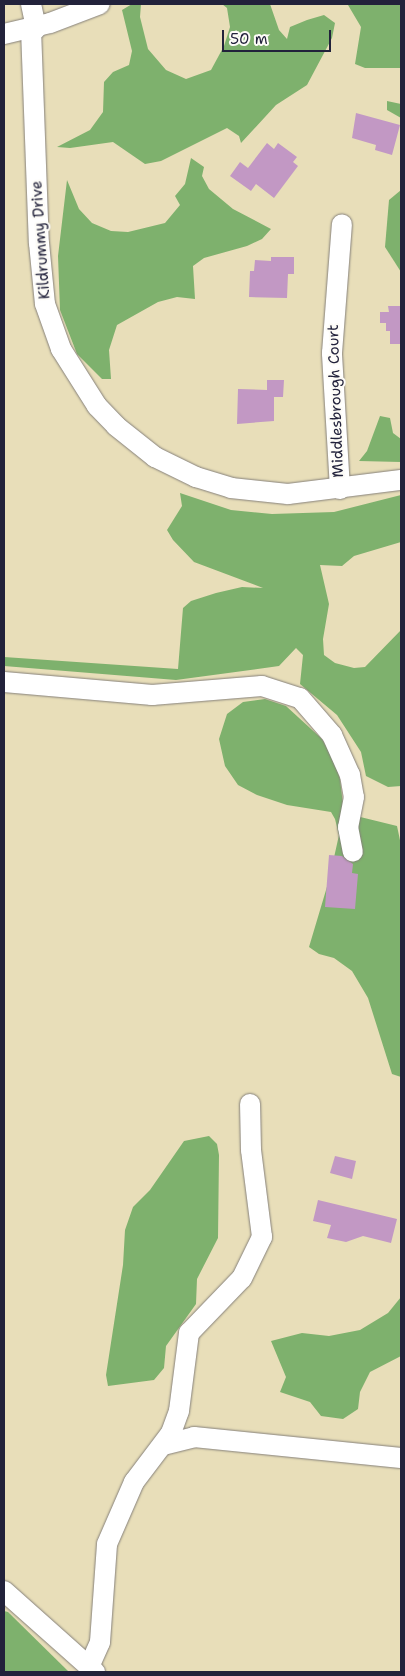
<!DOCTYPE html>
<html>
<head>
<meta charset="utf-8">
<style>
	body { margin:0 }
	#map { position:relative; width:405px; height:1676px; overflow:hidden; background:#e8deb9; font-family:"Shantell Sans",sans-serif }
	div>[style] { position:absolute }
	.forest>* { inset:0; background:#7eb16d }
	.building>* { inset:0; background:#c298c4 }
	.roads { filter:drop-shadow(0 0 1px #85807a) drop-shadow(0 0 1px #85807a) }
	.minor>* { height:20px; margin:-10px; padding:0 10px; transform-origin:10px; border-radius:10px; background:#fff }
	span { translate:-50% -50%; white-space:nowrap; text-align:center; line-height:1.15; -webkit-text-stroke:4px #fdfcf7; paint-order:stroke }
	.street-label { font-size:15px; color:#22223b }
	.frame { position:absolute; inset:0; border:5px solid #22223b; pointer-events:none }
	.scale { position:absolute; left:222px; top:30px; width:109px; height:22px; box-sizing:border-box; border:2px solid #22223b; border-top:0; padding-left:6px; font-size:15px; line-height:18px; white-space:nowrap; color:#22223b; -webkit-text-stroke:4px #fdfcf7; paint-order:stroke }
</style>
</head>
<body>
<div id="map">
	<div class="forest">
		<i style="clip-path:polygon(132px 4px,141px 4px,140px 17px,148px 49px,166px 70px,186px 79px,211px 70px,224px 46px,230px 27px,227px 8px,222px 4px,270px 4px,279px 30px,287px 39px,290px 27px,307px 20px,324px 15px,335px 23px,332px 38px,307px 85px,276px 105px,241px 143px,239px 136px,227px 128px,161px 161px,145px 164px,113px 142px,70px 148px,57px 147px,90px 130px,103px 112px,104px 82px,113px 72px,129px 65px,132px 51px,122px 10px)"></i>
		<i style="clip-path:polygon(401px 4px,401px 68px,365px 68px,355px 64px,361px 27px,348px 5px)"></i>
		<i style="clip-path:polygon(387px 101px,401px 104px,401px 118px,387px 110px)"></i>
		<i style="clip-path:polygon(191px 158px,204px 167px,202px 176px,209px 189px,233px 209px,271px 229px,262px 239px,247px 246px,204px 258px,193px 266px,195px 299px,177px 297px,158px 302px,117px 325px,109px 350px,111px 379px,102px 379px,77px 354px,60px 310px,58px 256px,67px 180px,79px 209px,92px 223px,111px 231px,128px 232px,165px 223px,180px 205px,175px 196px,185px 184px)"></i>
		<i style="clip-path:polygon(401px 190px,401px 272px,385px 247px,389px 200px)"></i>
		<i style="clip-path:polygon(380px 416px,390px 418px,393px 433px,401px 439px,401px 462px,359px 461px,367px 451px)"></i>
		<i style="clip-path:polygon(180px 493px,231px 510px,272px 514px,334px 512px,401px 495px,401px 542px,354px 556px,342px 566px,320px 565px,329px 604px,323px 639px,324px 655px,335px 663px,354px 668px,365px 667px,401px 630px,401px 786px,388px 787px,366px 776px,361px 752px,337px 715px,300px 684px,303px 655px,296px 648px,279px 666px,176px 680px,4px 666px,4px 657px,178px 669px,183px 608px,191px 601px,216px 593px,242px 587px,263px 588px,194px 562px,173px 540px,167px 530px,182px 506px)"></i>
		<i style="clip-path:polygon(265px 699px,286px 706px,322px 739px,334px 759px,340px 779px,344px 813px,397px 826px,401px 845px,401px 1077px,392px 1074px,368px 998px,352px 971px,334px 958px,319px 954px,309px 947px,329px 880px,339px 835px,335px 819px,331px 812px,287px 805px,257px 795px,238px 785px,225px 766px,219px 739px,227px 714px,243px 702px)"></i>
		<i style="clip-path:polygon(209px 1136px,217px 1144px,219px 1155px,218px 1238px,197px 1279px,196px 1304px,166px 1346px,164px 1368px,154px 1380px,108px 1386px,106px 1375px,123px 1265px,125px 1230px,133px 1207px,150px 1190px,184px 1141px)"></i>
		<i style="clip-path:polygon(401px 1297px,401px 1356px,370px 1372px,360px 1392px,358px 1409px,343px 1419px,321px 1416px,310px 1402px,280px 1392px,286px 1377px,271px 1341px,302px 1333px,329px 1336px,360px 1330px,388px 1313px)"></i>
		<i style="clip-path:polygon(4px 1611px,8px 1612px,69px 1672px,4px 1672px)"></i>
	</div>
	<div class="building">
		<i style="clip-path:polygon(356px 113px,400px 125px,392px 155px,375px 150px,376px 145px,352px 138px)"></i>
		<i style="clip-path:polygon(267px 143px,274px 149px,278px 143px,297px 157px,293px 162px,298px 166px,274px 198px,256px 184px,251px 191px,230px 176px,240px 162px,248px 168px)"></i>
		<i style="clip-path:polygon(271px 257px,294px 257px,294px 274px,288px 274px,287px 298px,249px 297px,250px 271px,254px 271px,255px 260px,271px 261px)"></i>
		<i style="clip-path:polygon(388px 306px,401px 306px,401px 344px,390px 344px,390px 331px,386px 331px,386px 323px,380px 323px,380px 312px,389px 312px)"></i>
		<i style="clip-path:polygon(267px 380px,284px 380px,283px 397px,274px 397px,274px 421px,237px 424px,238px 389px,267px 390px)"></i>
		<i style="clip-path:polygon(329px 855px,342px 856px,353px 864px,352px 873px,358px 874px,355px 909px,325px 907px)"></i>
		<i style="clip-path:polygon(335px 1156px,356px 1161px,352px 1179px,330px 1173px)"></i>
		<i style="clip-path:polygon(318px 1200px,397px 1219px,391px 1243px,363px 1236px,346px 1242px,327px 1238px,331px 1225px,313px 1221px)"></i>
	</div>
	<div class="roads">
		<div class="minor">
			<i style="left:31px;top:4px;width:25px;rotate:78deg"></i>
			<i style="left:31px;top:29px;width:214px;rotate:87.9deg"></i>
			<i style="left:39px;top:243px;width:61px;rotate:84.4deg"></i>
			<i style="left:45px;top:304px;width:48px;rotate:70.4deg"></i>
			<i style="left:61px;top:349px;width:67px;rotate:57.7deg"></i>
			<i style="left:97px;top:406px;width:28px;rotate:46deg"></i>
			<i style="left:116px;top:426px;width:50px;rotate:38.5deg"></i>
			<i style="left:155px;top:457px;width:46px;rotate:26deg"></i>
			<i style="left:196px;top:477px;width:37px;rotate:17deg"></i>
			<i style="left:231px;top:488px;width:57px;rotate:6deg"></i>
			<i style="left:288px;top:494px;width:114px;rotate:-7.1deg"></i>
			<i style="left:4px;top:34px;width:47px;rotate:-13.4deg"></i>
			<i style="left:50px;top:23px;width:53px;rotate:-20.8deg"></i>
			<i style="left:340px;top:489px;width:136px;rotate:-93.4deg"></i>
			<i style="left:332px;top:353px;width:129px;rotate:-85.6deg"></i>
			<i style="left:4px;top:682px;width:149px;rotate:5deg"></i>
			<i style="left:152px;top:695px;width:110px;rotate:-4.7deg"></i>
			<i style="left:262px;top:686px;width:40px;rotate:18deg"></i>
			<i style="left:300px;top:698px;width:49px;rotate:49.1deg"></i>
			<i style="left:332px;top:735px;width:44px;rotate:65.8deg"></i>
			<i style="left:350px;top:775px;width:22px;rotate:80deg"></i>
			<i style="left:354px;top:797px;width:31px;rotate:101deg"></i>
			<i style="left:348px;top:827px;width:25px;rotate:79deg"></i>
			<i style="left:163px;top:1445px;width:32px;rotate:-14deg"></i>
			<i style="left:194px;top:1437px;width:208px;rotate:5.8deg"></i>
			<i style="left:4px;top:1591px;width:122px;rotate:41.7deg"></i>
			<i style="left:89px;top:1667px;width:27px;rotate:-66deg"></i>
			<i style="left:100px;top:1642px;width:98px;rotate:-85.9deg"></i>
			<i style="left:107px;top:1544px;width:68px;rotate:-66.5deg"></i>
			<i style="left:134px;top:1482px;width:61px;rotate:-52.9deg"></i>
			<i style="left:171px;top:1433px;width:23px;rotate:-70deg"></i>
			<i style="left:179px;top:1411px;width:79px;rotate:-82.7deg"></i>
			<i style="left:189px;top:1333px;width:76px;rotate:-46.1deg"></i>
			<i style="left:242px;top:1278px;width:46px;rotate:-64deg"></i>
			<i style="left:262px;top:1237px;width:88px;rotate:-97.2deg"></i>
			<i style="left:251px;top:1150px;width:46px;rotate:-91.2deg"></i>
		</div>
	</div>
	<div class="street-label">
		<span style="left:41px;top:240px;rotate:-94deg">Kildrummy Drive</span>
		<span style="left:336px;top:401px;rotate:-92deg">Middlesbrough Court</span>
	</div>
	<div class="frame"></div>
	<div class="scale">50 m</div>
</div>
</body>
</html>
